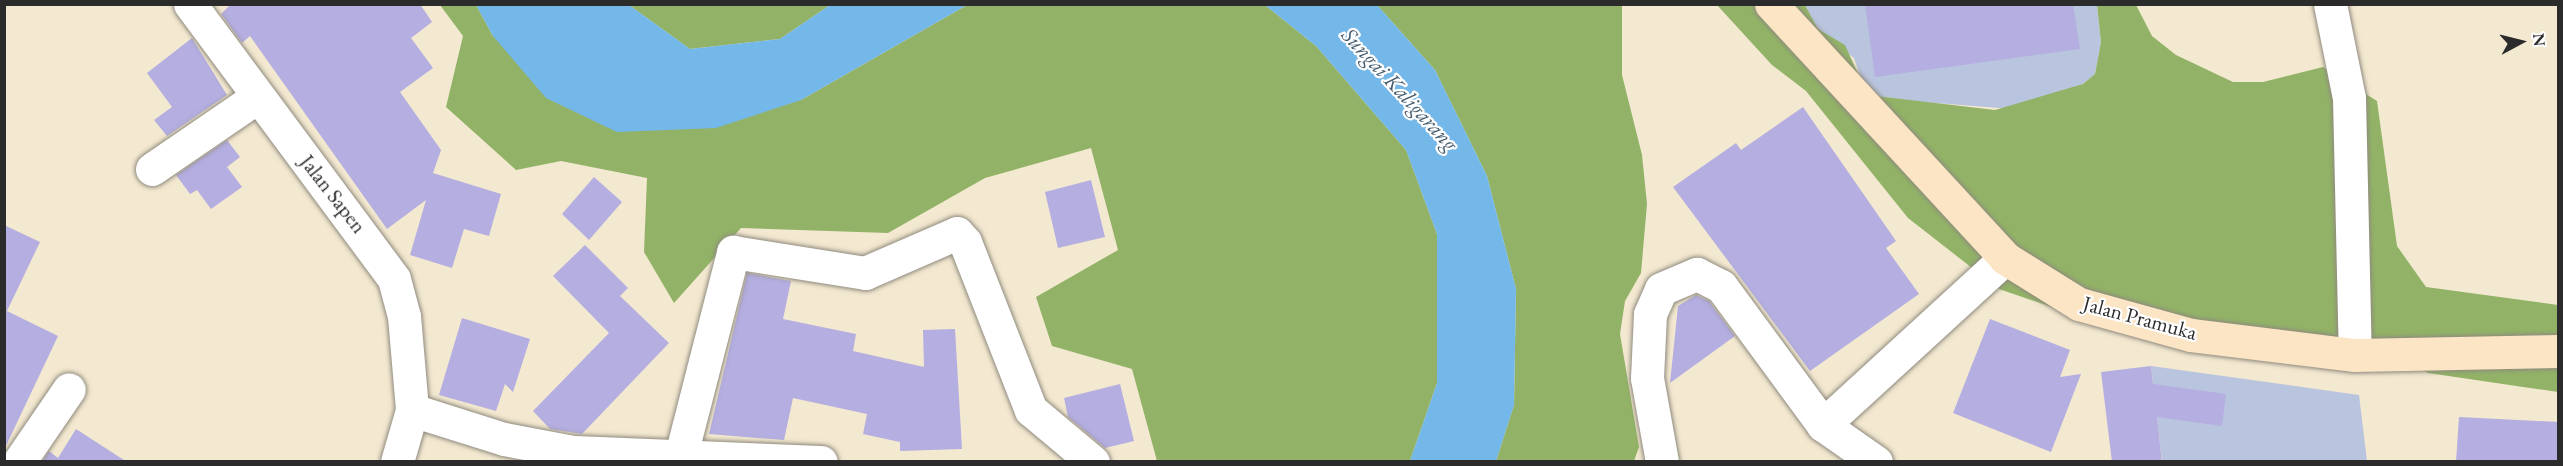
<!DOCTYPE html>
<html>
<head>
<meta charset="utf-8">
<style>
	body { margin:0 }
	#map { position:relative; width:2563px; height:466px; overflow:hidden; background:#f3e8d0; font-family:"EB Garamond",serif }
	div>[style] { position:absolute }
	.industrial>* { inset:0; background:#b9c4de }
	.forest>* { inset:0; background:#92b367 }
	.water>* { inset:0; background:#74b7e9 }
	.building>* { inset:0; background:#b4aee1 }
	.roads { filter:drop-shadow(0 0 2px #8f8a7e) drop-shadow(0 0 2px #8f8a7e) }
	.minor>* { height:33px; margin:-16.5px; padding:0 16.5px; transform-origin:16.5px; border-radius:16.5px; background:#fff }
	.secondary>* { height:33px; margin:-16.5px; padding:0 16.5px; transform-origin:16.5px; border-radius:16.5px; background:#fce5c4 }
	span { translate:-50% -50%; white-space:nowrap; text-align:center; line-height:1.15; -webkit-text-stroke:4.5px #fff; paint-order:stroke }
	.street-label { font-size:21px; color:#2b2b2b }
	.water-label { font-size:22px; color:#455c6e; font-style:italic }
	.frame { position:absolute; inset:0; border:6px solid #2b2b2b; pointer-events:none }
	.north { position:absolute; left:2491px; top:12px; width:60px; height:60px; -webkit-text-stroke:4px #fff; paint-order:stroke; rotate:83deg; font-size:16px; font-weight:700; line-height:24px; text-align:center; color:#2b2b2b }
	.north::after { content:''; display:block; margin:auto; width:21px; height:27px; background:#2b2b2b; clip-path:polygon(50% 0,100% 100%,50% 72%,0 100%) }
</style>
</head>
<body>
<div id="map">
	<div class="industrial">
		<i style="clip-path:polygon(1805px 5px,2097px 5px,2101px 42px,2095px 74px,2083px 84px,2012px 109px,1923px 102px,1876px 96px,1864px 87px,1854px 58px,1818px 29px)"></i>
		<i style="clip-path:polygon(2151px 366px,2359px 395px,2367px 461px,2162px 461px)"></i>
	</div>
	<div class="forest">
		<i style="clip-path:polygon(440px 5px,476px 5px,493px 36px,801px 100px,967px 5px,1265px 5px,1316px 46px,1406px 150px,1437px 234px,1437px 383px,1410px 461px,1157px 461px,1132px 369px,1052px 346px,1036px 297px,1118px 250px,1091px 148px,985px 178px,888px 233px,741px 228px,674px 303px,644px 252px,647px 178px,561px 161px,516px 170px,446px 107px,463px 36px)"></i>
		<i style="clip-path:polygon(629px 5px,830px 5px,780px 39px,690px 49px)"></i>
		<i style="clip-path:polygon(1377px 5px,1622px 5px,1622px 75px,1642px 155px,1647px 204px,1641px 273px,1625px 301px,1620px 334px,1639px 447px,1634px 461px,1496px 461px,1514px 405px,1516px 289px,1487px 176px,1435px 70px)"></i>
		<i style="clip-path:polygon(1717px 5px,1805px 5px,1818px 29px,1845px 45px,1864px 87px,1876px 96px,1995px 110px,2083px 84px,2095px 74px,2101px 42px,2097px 5px,2136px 5px,2152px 36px,2176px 55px,2233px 82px,2263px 82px,2323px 67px,2377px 101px,2397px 246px,2426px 287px,2558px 305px,2558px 392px,2428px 373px,2373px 342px,2102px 324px,1999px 289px,1908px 218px,1806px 91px,1772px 65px)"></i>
	</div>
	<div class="water">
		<i style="clip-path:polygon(476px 5px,629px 5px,690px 49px,780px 39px,830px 5px,967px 5px,801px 100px,716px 128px,617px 132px,546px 98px,493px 36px)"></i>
		<i style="clip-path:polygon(1265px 5px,1377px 5px,1435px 70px,1487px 176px,1516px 289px,1514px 405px,1496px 461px,1410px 461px,1437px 383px,1437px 234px,1406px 150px,1316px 46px)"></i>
	</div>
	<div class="building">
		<i style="clip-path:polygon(231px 4px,420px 4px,432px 22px,411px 38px,433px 68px,400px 92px,441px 150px,433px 173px,501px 194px,489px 236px,464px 229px,452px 268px,410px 255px,426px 200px,387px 229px,250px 36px,242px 43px,221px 14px)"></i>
		<i style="clip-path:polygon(1865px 4px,2073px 4px,2080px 49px,1875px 77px)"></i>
		<i style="clip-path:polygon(192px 38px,227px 95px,167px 136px,154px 120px,172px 107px,147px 73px)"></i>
		<i style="clip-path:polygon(1803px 107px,1896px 241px,1886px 248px,1919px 294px,1810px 371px,1673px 187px,1736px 143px,1741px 150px)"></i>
		<i style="clip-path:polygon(227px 140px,240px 157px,227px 167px,242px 187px,211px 209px,197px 190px,190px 194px,176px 175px)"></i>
		<i style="clip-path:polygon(594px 177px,622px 202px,589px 240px,562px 214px)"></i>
		<i style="clip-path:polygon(1091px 180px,1105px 237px,1058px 248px,1045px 192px)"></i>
		<i style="clip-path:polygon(4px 225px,40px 242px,7px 311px,58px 336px,4px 450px)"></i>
		<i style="clip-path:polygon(585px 245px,628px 288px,620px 296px,669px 343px,582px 434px,550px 429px,533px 411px,609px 333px,553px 276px)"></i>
		<i style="clip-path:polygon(747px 273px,791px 281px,783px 319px,856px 334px,853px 351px,924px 367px,923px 330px,955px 329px,962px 449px,900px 451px,900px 442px,863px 434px,867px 414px,793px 398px,784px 440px,709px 434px)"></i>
		<i style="clip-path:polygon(1696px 295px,1709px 301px,1735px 336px,1670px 383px,1678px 306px)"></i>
		<i style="clip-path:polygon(462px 318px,530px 339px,513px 392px,505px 384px,496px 411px,439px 395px)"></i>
		<i style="clip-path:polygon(1990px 319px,2070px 350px,2060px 377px,2081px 374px,2051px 452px,1953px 413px)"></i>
		<i style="clip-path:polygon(2151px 366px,2153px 384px,2226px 394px,2222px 426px,2157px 417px,2162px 462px,2112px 462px,2101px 372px)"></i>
		<i style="clip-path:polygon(1120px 384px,1134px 441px,1105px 448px,1068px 417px,1064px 398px)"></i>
		<i style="clip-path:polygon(2459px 417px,2559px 422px,2559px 462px,2456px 462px)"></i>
		<i style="clip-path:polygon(76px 429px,127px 462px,42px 462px,49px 451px,58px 458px)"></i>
	</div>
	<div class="roads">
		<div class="minor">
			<i style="left:190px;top:4px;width:342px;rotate:53.4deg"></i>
			<i style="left:394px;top:279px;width:38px;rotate:75deg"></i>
			<i style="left:404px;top:316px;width:94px;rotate:85.1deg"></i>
			<i style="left:412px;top:410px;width:54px;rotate:106.1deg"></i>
			<i style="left:2330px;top:4px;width:96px;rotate:78.6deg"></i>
			<i style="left:2349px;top:98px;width:257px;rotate:88.7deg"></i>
			<i style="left:152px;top:169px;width:127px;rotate:-34.4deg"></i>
			<i style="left:412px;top:410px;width:96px;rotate:17.5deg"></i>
			<i style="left:504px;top:439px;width:70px;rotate:10.7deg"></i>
			<i style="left:573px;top:452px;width:248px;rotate:2.3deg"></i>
			<i style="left:681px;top:455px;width:210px;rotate:-75.6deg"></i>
			<i style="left:733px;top:252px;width:134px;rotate:9deg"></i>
			<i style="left:865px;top:273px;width:100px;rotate:-23.5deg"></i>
			<i style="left:957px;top:233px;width:12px;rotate:48deg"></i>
			<i style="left:965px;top:242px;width:180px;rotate:68.6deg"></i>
			<i style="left:1031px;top:410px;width:81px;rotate:40deg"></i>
			<i style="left:19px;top:462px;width:88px;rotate:-55.6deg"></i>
			<i style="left:1662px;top:462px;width:85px;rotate:-100.1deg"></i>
			<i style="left:1647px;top:378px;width:64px;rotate:-87.3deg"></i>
			<i style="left:1650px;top:314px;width:27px;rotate:-66deg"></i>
			<i style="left:1661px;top:289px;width:39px;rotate:-23deg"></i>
			<i style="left:1697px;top:274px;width:27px;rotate:27deg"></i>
			<i style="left:1721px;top:286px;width:172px;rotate:53.7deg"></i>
			<i style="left:1876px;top:462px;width:65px;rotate:-145.1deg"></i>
			<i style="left:1823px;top:425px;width:247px;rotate:-42.5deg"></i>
		</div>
		<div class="secondary">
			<i style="left:1771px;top:4px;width:345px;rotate:47.3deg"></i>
			<i style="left:2005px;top:258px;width:87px;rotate:31.9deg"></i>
			<i style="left:2079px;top:304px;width:116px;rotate:15.5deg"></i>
			<i style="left:2191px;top:335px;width:165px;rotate:7deg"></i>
			<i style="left:2355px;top:355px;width:203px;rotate:-1.1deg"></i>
		</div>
	</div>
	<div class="street-label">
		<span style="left:333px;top:194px;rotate:52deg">Jalan Sapen</span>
		<span style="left:2140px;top:318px;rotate:15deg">Jalan Pramuka</span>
	</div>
	<div class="water-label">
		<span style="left:1400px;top:89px;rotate:47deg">Sungai Kaligarang</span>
	</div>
	<div class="frame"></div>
	<div class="north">N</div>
</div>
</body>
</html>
